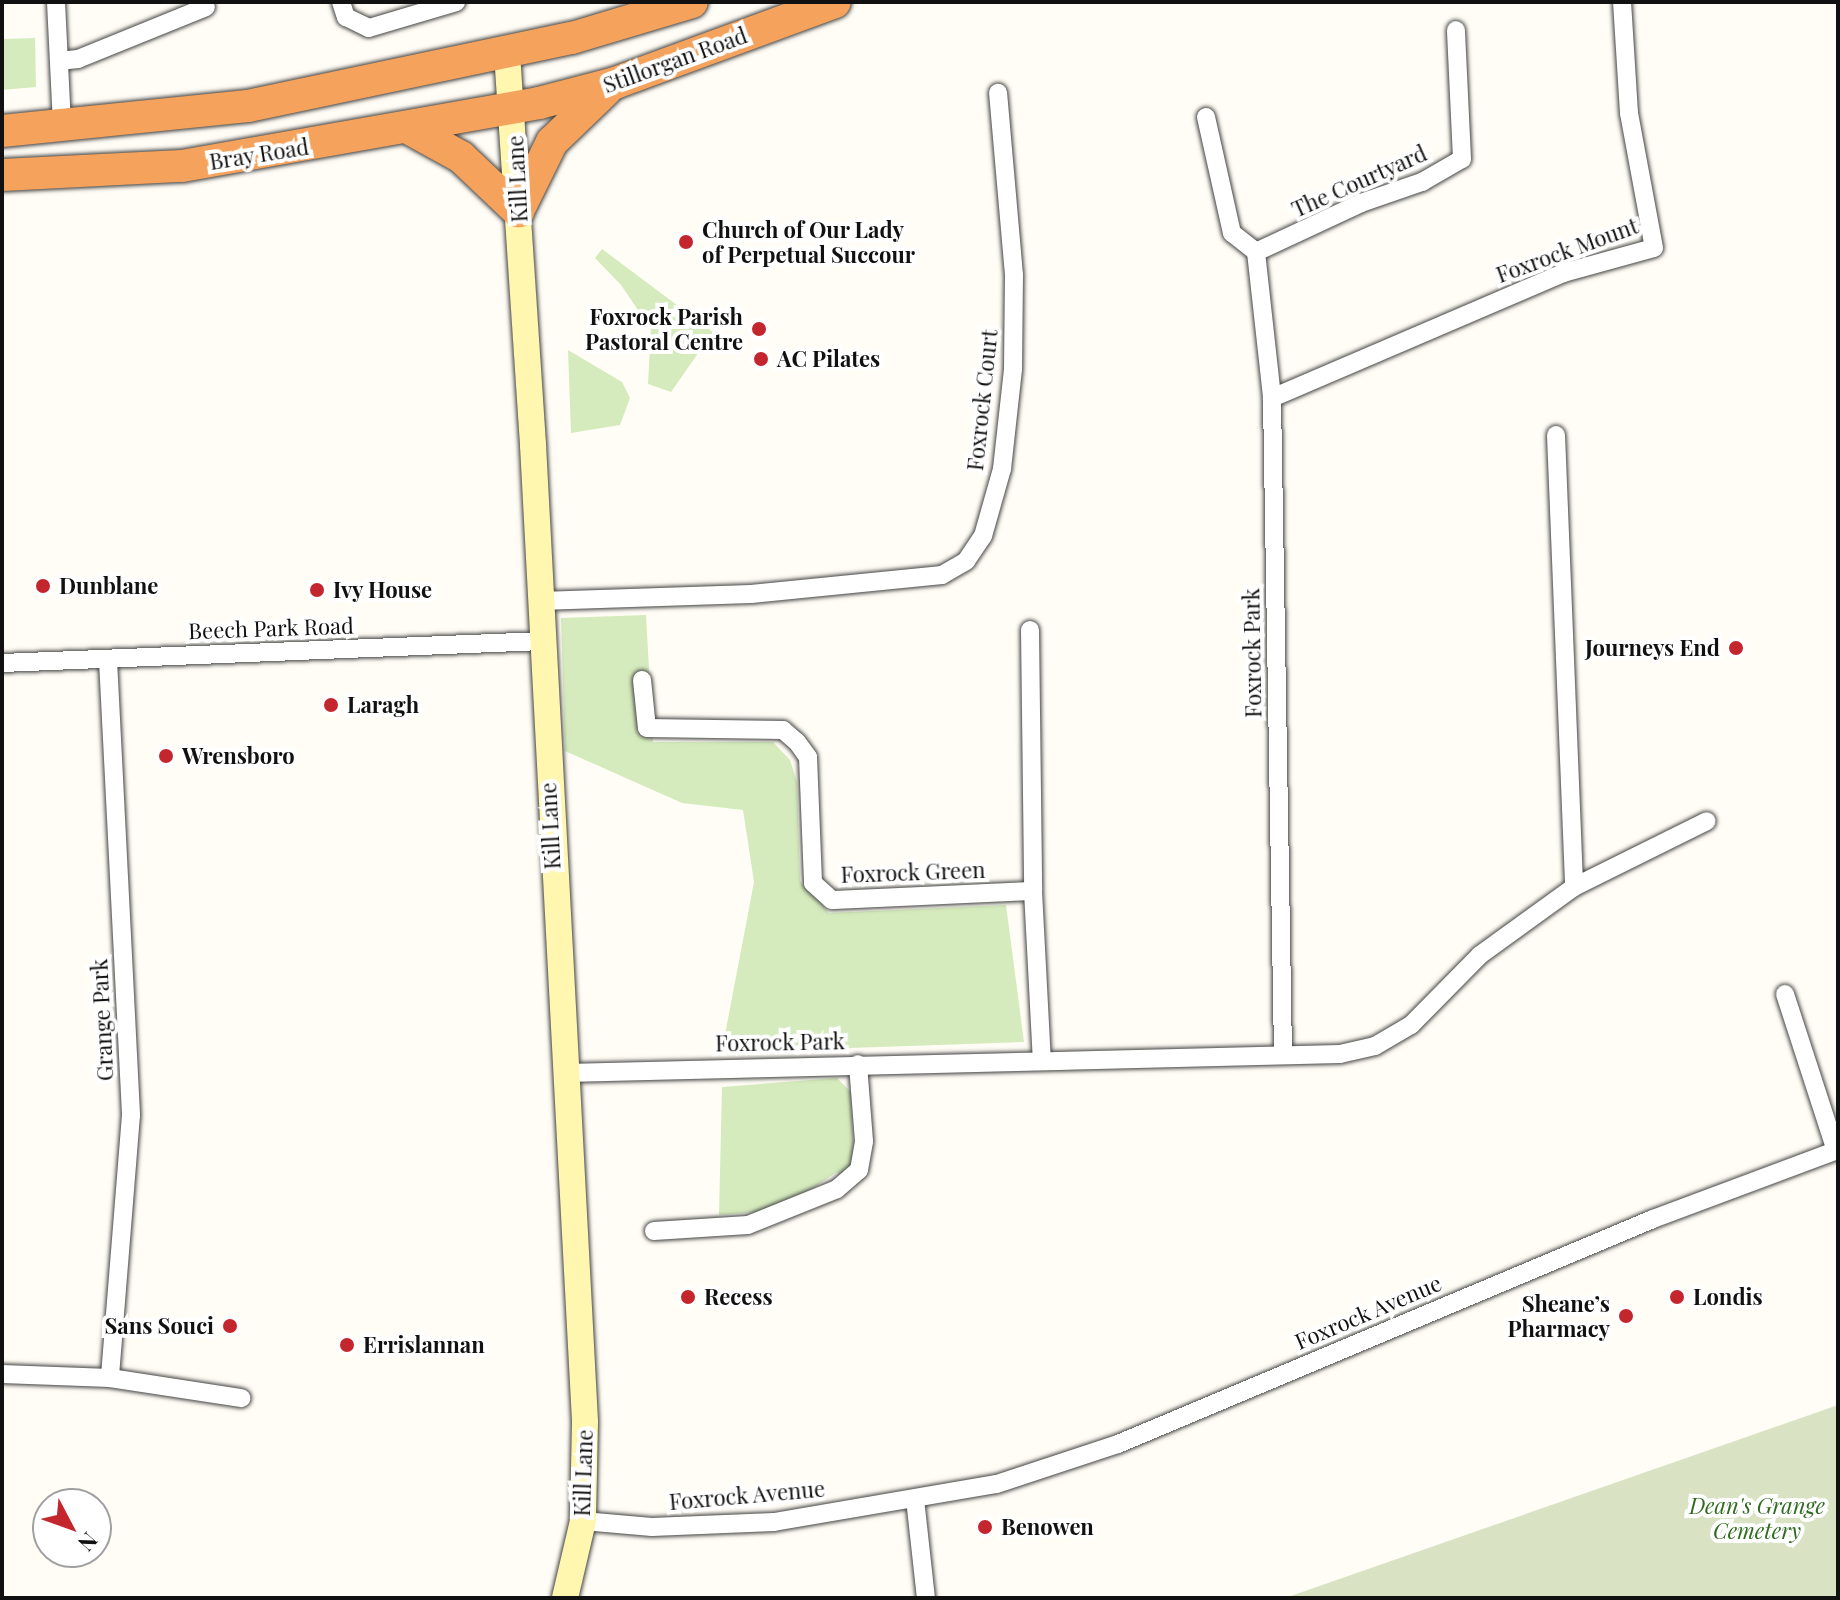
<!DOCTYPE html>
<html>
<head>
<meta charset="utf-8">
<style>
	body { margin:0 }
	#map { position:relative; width:1840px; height:1600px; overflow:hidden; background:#fffdf5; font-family:"Playfair Display",serif }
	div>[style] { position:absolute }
	.green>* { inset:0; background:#d5ebbd }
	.cemetery>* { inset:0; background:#d9e3c4 }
	.roads { filter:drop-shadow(0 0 2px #444) drop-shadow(0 0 2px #444) }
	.street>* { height:18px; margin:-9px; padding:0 9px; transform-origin:9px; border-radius:9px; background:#fff }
	.secondary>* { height:26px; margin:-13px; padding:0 13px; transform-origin:13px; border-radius:13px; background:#fff6b0 }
	.highway>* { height:32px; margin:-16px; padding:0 16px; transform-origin:16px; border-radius:16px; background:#f5a25d }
	.dots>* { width:22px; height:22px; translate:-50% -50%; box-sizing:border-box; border:4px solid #fff; border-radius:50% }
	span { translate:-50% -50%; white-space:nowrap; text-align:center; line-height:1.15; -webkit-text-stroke:8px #fff; paint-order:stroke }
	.street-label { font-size:22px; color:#111 }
	.poi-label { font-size:22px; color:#111; font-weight:700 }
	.left { translate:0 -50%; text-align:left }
	.right { translate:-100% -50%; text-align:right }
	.park-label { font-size:22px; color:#2f6b1f; font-style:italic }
	.frame { position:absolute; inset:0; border:4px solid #111; pointer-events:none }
	.north { position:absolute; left:32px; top:1488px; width:80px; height:80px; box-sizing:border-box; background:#fff; border:2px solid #a0a0a0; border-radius:50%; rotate:131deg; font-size:22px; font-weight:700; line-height:32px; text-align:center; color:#111 }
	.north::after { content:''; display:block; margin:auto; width:28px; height:36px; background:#c4262e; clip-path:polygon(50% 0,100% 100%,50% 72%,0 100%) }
</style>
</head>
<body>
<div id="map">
	<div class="green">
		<i style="clip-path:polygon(35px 38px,36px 87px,2px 90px,2px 39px)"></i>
		<i style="clip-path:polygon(602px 249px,713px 332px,671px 392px,648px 384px,651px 329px,621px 285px,595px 258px)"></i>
		<i style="clip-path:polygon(568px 350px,622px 382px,630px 398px,620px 425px,571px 433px)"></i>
		<i style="clip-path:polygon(646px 615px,653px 742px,773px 742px,790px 760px,797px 782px,800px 881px,829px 913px,1006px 905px,1024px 1042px,732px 1052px,723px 1045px,754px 882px,743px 810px,682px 803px,565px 751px,561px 618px)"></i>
		<i style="clip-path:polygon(837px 1078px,851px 1092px,854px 1163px,842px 1177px,837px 1172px,780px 1210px,719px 1215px,722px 1087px)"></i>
	</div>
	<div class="cemetery">
		<i style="clip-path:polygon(1838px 1405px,1838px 1598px,1285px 1598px)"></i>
	</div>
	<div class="roads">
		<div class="street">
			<i style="left:56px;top:2px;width:123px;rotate:87.2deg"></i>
			<i style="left:341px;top:2px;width:16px;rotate:72deg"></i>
			<i style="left:346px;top:17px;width:25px;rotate:26deg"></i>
			<i style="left:369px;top:28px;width:91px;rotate:-16.6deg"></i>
			<i style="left:59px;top:61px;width:19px;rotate:-6deg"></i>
			<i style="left:78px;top:59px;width:138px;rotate:-22.1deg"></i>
			<i style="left:1206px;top:117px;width:119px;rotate:77.4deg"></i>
			<i style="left:1232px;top:233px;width:31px;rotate:38deg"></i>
			<i style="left:1256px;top:252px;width:147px;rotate:83.7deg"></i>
			<i style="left:1272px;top:398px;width:656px;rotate:89.04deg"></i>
			<i style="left:1256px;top:252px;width:116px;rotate:-25deg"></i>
			<i style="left:1361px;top:203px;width:65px;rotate:-19deg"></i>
			<i style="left:1422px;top:182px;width:46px;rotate:-29.9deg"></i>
			<i style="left:1462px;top:159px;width:129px;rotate:-92.7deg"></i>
			<i style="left:1272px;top:398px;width:317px;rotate:-23.2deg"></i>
			<i style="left:1563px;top:273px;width:94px;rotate:-15.4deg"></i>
			<i style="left:1654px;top:248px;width:137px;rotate:-100.5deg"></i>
			<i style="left:1629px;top:113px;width:111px;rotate:-93.6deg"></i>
			<i style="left:1556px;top:435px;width:452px;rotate:87.7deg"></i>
			<i style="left:540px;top:601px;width:211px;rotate:-1.9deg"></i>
			<i style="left:751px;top:594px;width:192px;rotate:-5.7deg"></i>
			<i style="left:942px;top:575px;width:28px;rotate:-30deg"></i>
			<i style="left:966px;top:561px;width:30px;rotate:-56deg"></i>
			<i style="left:983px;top:536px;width:70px;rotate:-74.2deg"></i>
			<i style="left:1002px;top:469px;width:101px;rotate:-83.7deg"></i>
			<i style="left:1013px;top:369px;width:94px;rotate:-89.4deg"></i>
			<i style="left:1014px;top:275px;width:183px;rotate:-95deg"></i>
			<i style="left:1030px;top:630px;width:261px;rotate:89.3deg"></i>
			<i style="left:1033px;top:891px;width:170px;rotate:87deg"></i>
			<i style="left:108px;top:660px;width:456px;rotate:87.1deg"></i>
			<i style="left:131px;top:1115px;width:264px;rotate:94.6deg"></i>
			<i style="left:2px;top:663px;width:541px;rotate:-2.33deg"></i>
			<i style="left:642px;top:680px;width:48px;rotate:84.1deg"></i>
			<i style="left:647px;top:728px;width:136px;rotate:0.8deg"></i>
			<i style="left:783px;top:730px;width:18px;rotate:41deg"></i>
			<i style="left:797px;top:742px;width:19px;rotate:54deg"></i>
			<i style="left:808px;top:757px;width:126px;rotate:87.7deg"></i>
			<i style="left:813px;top:883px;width:25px;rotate:42deg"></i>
			<i style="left:832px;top:900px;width:201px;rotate:-2.6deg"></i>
			<i style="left:1785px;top:994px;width:165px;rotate:72deg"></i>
			<i style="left:566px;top:1073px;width:774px;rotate:-1.41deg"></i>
			<i style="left:1340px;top:1054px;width:36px;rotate:-13deg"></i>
			<i style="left:1375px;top:1046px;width:42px;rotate:-30.3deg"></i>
			<i style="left:1411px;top:1025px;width:98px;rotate:-45.4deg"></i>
			<i style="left:1480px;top:955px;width:116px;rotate:-35.9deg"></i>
			<i style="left:1574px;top:887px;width:148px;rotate:-26.4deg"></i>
			<i style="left:654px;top:1231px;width:94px;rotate:-3.7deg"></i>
			<i style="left:748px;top:1225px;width:96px;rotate:-22deg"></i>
			<i style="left:837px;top:1189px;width:29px;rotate:-41deg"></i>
			<i style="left:859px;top:1170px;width:29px;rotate:-80deg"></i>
			<i style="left:864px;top:1141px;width:77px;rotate:-94.5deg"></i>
			<i style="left:2px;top:1374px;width:108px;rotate:2.1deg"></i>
			<i style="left:110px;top:1378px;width:133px;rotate:8.7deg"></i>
			<i style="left:915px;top:1499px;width:100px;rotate:83.7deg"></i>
			<i style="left:583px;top:1521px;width:69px;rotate:5deg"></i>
			<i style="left:652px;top:1527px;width:122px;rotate:-2.3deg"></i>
			<i style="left:774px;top:1522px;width:226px;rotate:-9.7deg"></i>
			<i style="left:997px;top:1484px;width:127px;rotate:-18.3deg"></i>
			<i style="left:1118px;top:1444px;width:580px;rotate:-22.81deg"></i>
			<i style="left:1653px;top:1219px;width:197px;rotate:-20.5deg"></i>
		</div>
		<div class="secondary">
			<i style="left:507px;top:53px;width:393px;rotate:86.2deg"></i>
			<i style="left:533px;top:445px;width:978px;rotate:86.95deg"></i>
			<i style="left:585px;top:1422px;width:99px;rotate:91.2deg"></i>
			<i style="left:583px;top:1521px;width:79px;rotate:103.2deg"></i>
		</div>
		<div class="highway">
			<i style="left:412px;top:130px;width:56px;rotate:28.9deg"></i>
			<i style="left:461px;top:157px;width:79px;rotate:43.5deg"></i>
			<i style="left:518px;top:211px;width:77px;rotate:-63.8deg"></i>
			<i style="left:552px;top:142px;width:76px;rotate:-43.9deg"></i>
			<i style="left:2px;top:131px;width:247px;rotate:-5.8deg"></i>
			<i style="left:248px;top:106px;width:331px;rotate:-11.9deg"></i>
			<i style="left:572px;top:38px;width:125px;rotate:-16.7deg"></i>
			<i style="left:2px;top:175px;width:180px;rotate:-2.9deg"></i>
			<i style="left:182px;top:166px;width:363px;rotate:-10deg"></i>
			<i style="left:539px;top:103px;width:79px;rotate:-14.7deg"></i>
			<i style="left:615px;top:83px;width:234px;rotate:-20.2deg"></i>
		</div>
	</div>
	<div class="dots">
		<i style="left:686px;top:242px;background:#c4262e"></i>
		<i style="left:759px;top:329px;background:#c4262e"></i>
		<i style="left:761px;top:359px;background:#c4262e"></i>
		<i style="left:43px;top:586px;background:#c4262e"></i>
		<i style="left:317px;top:590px;background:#c4262e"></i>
		<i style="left:1736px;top:648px;background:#c4262e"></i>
		<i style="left:331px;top:705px;background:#c4262e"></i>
		<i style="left:166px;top:756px;background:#c4262e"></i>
		<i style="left:688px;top:1297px;background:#c4262e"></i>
		<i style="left:1677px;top:1297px;background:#c4262e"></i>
		<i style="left:1626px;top:1316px;background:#c4262e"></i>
		<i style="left:230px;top:1326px;background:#c4262e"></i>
		<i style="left:347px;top:1345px;background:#c4262e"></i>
		<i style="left:985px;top:1527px;background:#c4262e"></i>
	</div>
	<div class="street-label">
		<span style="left:675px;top:60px;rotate:-20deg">Stillorgan Road</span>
		<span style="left:259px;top:154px;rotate:-9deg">Bray Road</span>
		<span style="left:517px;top:179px;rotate:-93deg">Kill Lane</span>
		<span style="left:1359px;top:181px;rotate:-24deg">The Courtyard</span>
		<span style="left:1567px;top:250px;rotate:-20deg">Foxrock Mount</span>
		<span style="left:982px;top:400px;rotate:-84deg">Foxrock Court</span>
		<span style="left:271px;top:628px;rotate:-2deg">Beech Park Road</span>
		<span style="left:1252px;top:653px;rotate:-91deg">Foxrock Park</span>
		<span style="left:550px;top:826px;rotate:-93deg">Kill Lane</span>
		<span style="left:913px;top:872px;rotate:-2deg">Foxrock Green</span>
		<span style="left:102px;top:1020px;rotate:-93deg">Grange Park</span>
		<span style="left:780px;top:1042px;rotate:-1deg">Foxrock Park</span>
		<span style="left:1368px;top:1312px;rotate:-23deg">Foxrock Avenue</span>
		<span style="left:583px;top:1473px;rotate:-88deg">Kill Lane</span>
		<span style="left:747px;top:1495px;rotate:-5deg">Foxrock Avenue</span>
	</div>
	<div class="poi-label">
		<span class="left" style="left:702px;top:242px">Church of Our Lady<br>of Perpetual Succour</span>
		<span class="right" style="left:743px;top:329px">Foxrock Parish<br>Pastoral Centre</span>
		<span class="left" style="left:777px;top:359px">AC Pilates</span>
		<span class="left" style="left:59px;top:586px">Dunblane</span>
		<span class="left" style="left:333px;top:590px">Ivy House</span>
		<span class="right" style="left:1720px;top:648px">Journeys End</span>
		<span class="left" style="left:347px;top:705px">Laragh</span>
		<span class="left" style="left:182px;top:756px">Wrensboro</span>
		<span class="left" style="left:704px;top:1297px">Recess</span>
		<span class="left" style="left:1693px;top:1297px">Londis</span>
		<span class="right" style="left:1610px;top:1316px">Sheane’s<br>Pharmacy</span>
		<span class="right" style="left:214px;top:1326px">Sans Souci</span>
		<span class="left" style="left:363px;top:1345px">Errislannan</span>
		<span class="left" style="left:1001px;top:1527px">Benowen</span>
	</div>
	<div class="park-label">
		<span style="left:1757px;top:1518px">Dean's Grange<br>Cemetery</span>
	</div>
	<div class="frame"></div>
	<div class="north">N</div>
</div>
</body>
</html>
